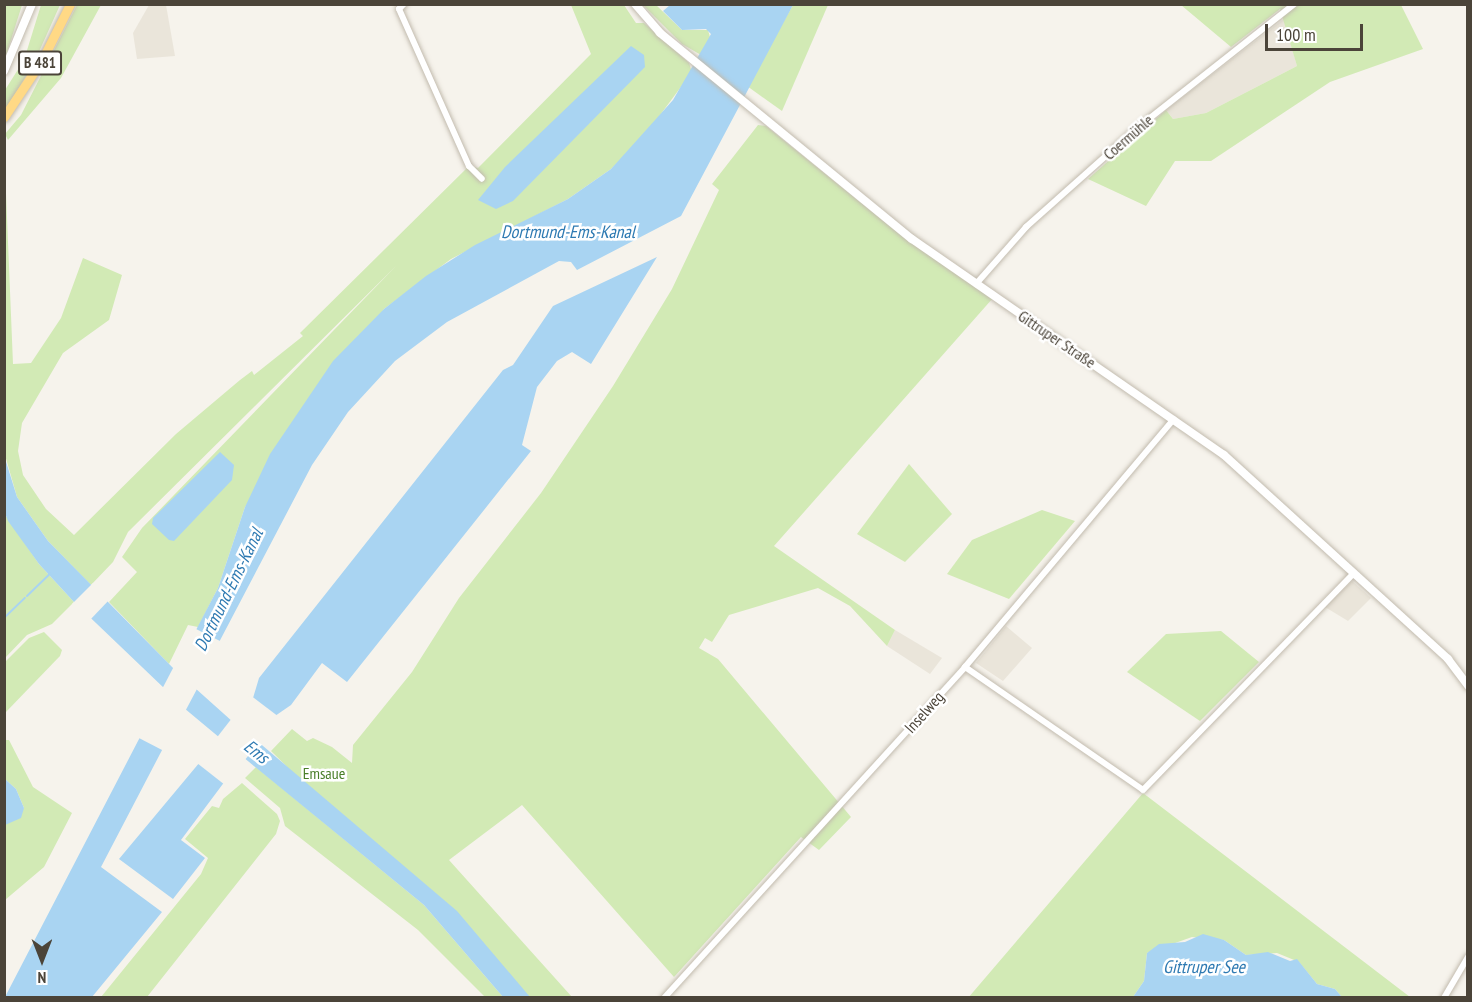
<!DOCTYPE html>
<html>
<head>
<meta charset="utf-8">
<style>
	body { margin:0 }
	#map { position:relative; width:1472px; height:1002px; overflow:hidden; background:#f6f3ec; font-family:"PT Sans Narrow",sans-serif }
	div>[style] { position:absolute }
	.residential>* { inset:0; background:#eae5da }
	.green>* { inset:0; background:#d2eab5 }
	.water>* { inset:0; background:#a9d4f2 }
	.pier>* { inset:0; background:#f6f3ec }
	.stream>* { height:2px; margin:-1px; padding:0 1px; transform-origin:1px; border-radius:1px; background:#a9d4f2 }
	.roads { filter:drop-shadow(0 0 2px #c2bbae) drop-shadow(0 0 2px #c2bbae) }
	.minor>* { height:6px; margin:-3px; padding:0 3px; transform-origin:3px; border-radius:3px; background:#fff }
	.tertiary>* { height:8px; margin:-4px; padding:0 4px; transform-origin:4px; border-radius:4px; background:#fff }
	.trunk>* { height:9px; margin:-4.5px; padding:0 4.5px; transform-origin:4.5px; border-radius:4.5px; background:#ffd985 }
	span { translate:-50% -50%; white-space:nowrap; text-align:center; line-height:1.15; -webkit-text-stroke:5px #fff; paint-order:stroke }
	.shield-label span { padding:2px 4px; background:#fff; border:2px solid; border-radius:4px; -webkit-text-stroke-width:0 }
	.shield-label { font-size:15px; color:#4b4439; font-weight:700 }
	.street-label { font-size:16px; color:#4b4439 }
	.park-label { font-size:16px; color:#4a7f2a }
	.water-label { font-size:18px; color:#2e7ab2; font-style:italic }
	.frame { position:absolute; inset:0; border:6px solid #4b4439; pointer-events:none }
	.north { position:absolute; left:12px; top:930px; width:60px; height:60px; -webkit-text-stroke:4px #fff; paint-order:stroke; rotate:180deg; font-size:16px; font-weight:700; line-height:24px; text-align:center; color:#4b4439 }
	.north::after { content:''; display:block; margin:auto; width:21px; height:27px; background:#4b4439; clip-path:polygon(50% 0,100% 100%,50% 72%,0 100%) }
	.scale { position:absolute; left:1265px; top:24px; width:98px; height:27px; box-sizing:border-box; border:3px solid #4b4439; border-top:0; padding-left:8px; font-size:18px; line-height:21px; white-space:nowrap; color:#4b4439; -webkit-text-stroke:4px #fff; paint-order:stroke }
</style>
</head>
<body>
<div id="map">
	<div class="residential">
		<i style="clip-path:polygon(149px 5px,166px 5px,175px 56px,137px 59px,133px 33px)"></i>
		<i style="clip-path:polygon(1284px 19px,1297px 66px,1206px 113px,1173px 119px,1166px 110px)"></i>
		<i style="clip-path:polygon(1352px 581px,1371px 598px,1348px 621px,1325px 607px)"></i>
		<i style="clip-path:polygon(1006px 626px,1032px 648px,1003px 681px,976px 663px)"></i>
		<i style="clip-path:polygon(895px 630px,942px 658px,930px 674px,887px 646px)"></i>
	</div>
	<div class="green">
		<i style="clip-path:polygon(5px 4px,22px 5px,5px 59px,4px 5px)"></i>
		<i style="clip-path:polygon(41px 5px,60px 5px,33px 65px,5px 110px,5px 90px,24px 60px)"></i>
		<i style="clip-path:polygon(77px 5px,101px 5px,61px 78px,8px 140px,5px 134px,21px 115px)"></i>
		<i style="clip-path:polygon(571px 5px,624px 5px,636px 23px,644px 23px,689px 63px,692px 72px,643px 138px,611px 169px,568px 199px,451px 259px,384px 309px,245px 507px,218px 588px,198px 627px,188px 625px,169px 664px,109px 602px,137px 572px,122px 557px,142px 528px,396px 266px,128px 532px,113px 562px,91px 585px,48px 541px,17px 497px,5px 455px,4px 144px,13px 364px,31px 363px,61px 318px,83px 258px,122px 275px,109px 320px,63px 353px,22px 423px,18px 451px,23px 475px,46px 509px,74px 535px,176px 434px,240px 380px,252px 371px,254px 375px,303px 336px,300px 333px,469px 166px,478px 168px,591px 54px)"></i>
		<i style="clip-path:polygon(643px 5px,656px 5px,682px 30px,708px 30px,710px 37px,701px 55px,682px 44px)"></i>
		<i style="clip-path:polygon(793px 5px,828px 5px,782px 111px,747px 86px)"></i>
		<i style="clip-path:polygon(1181px 5px,1401px 5px,1423px 49px,1330px 82px,1211px 161px,1175px 161px,1146px 206px,1088px 179px,1166px 110px,1173px 119px,1206px 113px,1297px 66px,1280px 9px,1231px 47px)"></i>
		<i style="clip-path:polygon(758px 125px,766px 126px,908px 241px,993px 298px,774px 546px,895px 630px,887px 646px,850px 606px,818px 588px,729px 615px,712px 642px,705px 638px,699px 648px,718px 659px,851px 817px,819px 850px,801px 837px,674px 977px,522px 805px,449px 860px,572px 997px,520px 997px,271px 751px,292px 729px,307px 741px,313px 738px,332px 747px,352px 763px,353px 745px,412px 672px,459px 598px,541px 493px,613px 386px,672px 289px,719px 190px,712px 184px)"></i>
		<i style="clip-path:polygon(909px 464px,952px 514px,905px 562px,857px 534px)"></i>
		<i style="clip-path:polygon(1042px 510px,1075px 521px,1009px 599px,947px 574px,972px 540px)"></i>
		<i style="clip-path:polygon(4px 513px,39px 564px,74px 602px,52px 624px,27px 635px,5px 658px)"></i>
		<i style="clip-path:polygon(1221px 631px,1259px 662px,1200px 721px,1127px 672px,1166px 634px)"></i>
		<i style="clip-path:polygon(44px 632px,62px 650px,60px 656px,5px 713px,5px 662px,29px 638px)"></i>
		<i style="clip-path:polygon(5px 740px,9px 740px,33px 787px,72px 813px,44px 867px,5px 900px,5px 825px,24px 808px,16px 789px,5px 779px)"></i>
		<i style="clip-path:polygon(256px 767px,424px 905px,503px 997px,485px 997px,418px 930px,285px 826px,280px 808px,245px 778px)"></i>
		<i style="clip-path:polygon(242px 783px,277px 814px,280px 821px,276px 834px,147px 997px,101px 997px,201px 874px,208px 858px,185px 839px,212px 806px,219px 808px,223px 799px)"></i>
		<i style="clip-path:polygon(1143px 793px,1410px 997px,1342px 997px,1335px 989px,1317px 984px,1299px 962px,1277px 953px,1246px 955px,1224px 940px,1192px 937px,1147px 953px,1144px 981px,1133px 997px,968px 998px)"></i>
	</div>
	<div class="water">
		<i style="clip-path:polygon(670px 5px,793px 5px,681px 216px,577px 270px,571px 262px,559px 261px,447px 322px,395px 361px,348px 412px,312px 465px,195px 688px,233px 722px,253px 698px,259px 678px,503px 370px,513px 365px,553px 306px,657px 257px,591px 364px,572px 352px,557px 361px,537px 387px,522px 445px,531px 451px,347px 682px,322px 663px,291px 705px,275px 716px,256px 740px,457px 911px,530px 997px,503px 997px,424px 905px,243px 757px,181px 840px,205px 858px,173px 899px,119px 859px,220px 738px,184px 708px,101px 867px,162px 912px,92px 997px,5px 997px,165px 689px,74px 602px,39px 564px,8px 521px,5px 513px,4px 455px,17px 497px,48px 541px,175px 670px,218px 588px,245px 507px,270px 454px,333px 361px,384px 309px,426px 276px,475px 245px,568px 199px,611px 169px,673px 100px,711px 34px,706px 29px,682px 30px,663px 11px)"></i>
		<i style="clip-path:polygon(631px 46px,644px 55px,645px 67px,513px 201px,496px 209px,478px 200px,505px 167px)"></i>
		<i style="clip-path:polygon(220px 452px,234px 465px,232px 480px,174px 541px,169px 540px,152px 524px,153px 518px)"></i>
		<i style="clip-path:polygon(5px 779px,16px 789px,24px 808px,21px 818px,5px 825px)"></i>
		<i style="clip-path:polygon(1203px 934px,1224px 940px,1246px 955px,1268px 952px,1290px 961px,1297px 959px,1317px 984px,1335px 989px,1342px 997px,1133px 997px,1144px 981px,1147px 953px,1159px 944px,1185px 942px)"></i>
	</div>
	<div class="pier">
		<i style="clip-path:polygon(93px 583px,110px 599px,89px 621px,72px 604px)"></i>
		<i style="clip-path:polygon(194px 628px,222px 642px,164px 751px,137px 737px)"></i>
		<i style="clip-path:polygon(250px 695px,279px 717px,225px 785px,197px 763px)"></i>
	</div>
	<div class="stream">
		<i style="left:27px;top:596px;width:33px;rotate:-44deg"></i>
		<i style="left:4px;top:618px;width:29px;rotate:-44deg"></i>
	</div>
	<div class="roads">
		<div class="minor">
			<i style="left:404px;top:4px;width:7px;rotate:135deg"></i>
			<i style="left:399px;top:9px;width:172px;rotate:66deg"></i>
			<i style="left:469px;top:166px;width:18px;rotate:45deg"></i>
			<i style="left:976px;top:284px;width:76px;rotate:-48.7deg"></i>
			<i style="left:1026px;top:227px;width:147px;rotate:-41.7deg"></i>
			<i style="left:1136px;top:129px;width:201px;rotate:-38.3deg"></i>
			<i style="left:965px;top:667px;width:216px;rotate:34.6deg"></i>
			<i style="left:1143px;top:790px;width:303px;rotate:-45.8deg"></i>
			<i style="left:664px;top:998px;width:447px;rotate:-47.7deg"></i>
			<i style="left:965px;top:667px;width:324px;rotate:-49.9deg"></i>
			<i style="left:1444px;top:998px;width:48px;rotate:-59.7deg"></i>
		</div>
		<div class="tertiary">
			<i style="left:635px;top:4px;width:38px;rotate:49deg"></i>
			<i style="left:660px;top:33px;width:325px;rotate:39.3deg"></i>
			<i style="left:912px;top:239px;width:379px;rotate:34.7deg"></i>
			<i style="left:1224px;top:455px;width:303px;rotate:42.3deg"></i>
			<i style="left:1448px;top:659px;width:34px;rotate:53deg"></i>
			<i style="left:4px;top:71px;width:73px;rotate:-67.3deg"></i>
		</div>
		<div class="trunk">
			<i style="left:4px;top:117px;width:69px;rotate:-56.3deg"></i>
			<i style="left:42px;top:60px;width:63px;rotate:-63.4deg"></i>
		</div>
	</div>
	<div class="shield-label">
		<span style="left:40px;top:63px">B 481</span>
	</div>
	<div class="street-label">
		<span style="left:1128px;top:137px;rotate:-41deg">Coermühle</span>
		<span style="left:1057px;top:339px;rotate:34deg">Gittruper Straße</span>
		<span style="left:924px;top:712px;rotate:-48deg">Inselweg</span>
	</div>
	<div class="park-label">
		<span style="left:324px;top:773px">Emsaue</span>
	</div>
	<div class="water-label">
		<span style="left:568px;top:232px">Dortmund-Ems-Kanal</span>
		<span style="left:229px;top:590px;rotate:-64deg">Dortmund-Ems-Kanal</span>
		<span style="left:256px;top:752px;rotate:38deg">Ems</span>
		<span style="left:1204px;top:967px">Gittruper See</span>
	</div>
	<div class="frame"></div>
	<div class="north">N</div>
	<div class="scale">100 m</div>
</div>
</body>
</html>
